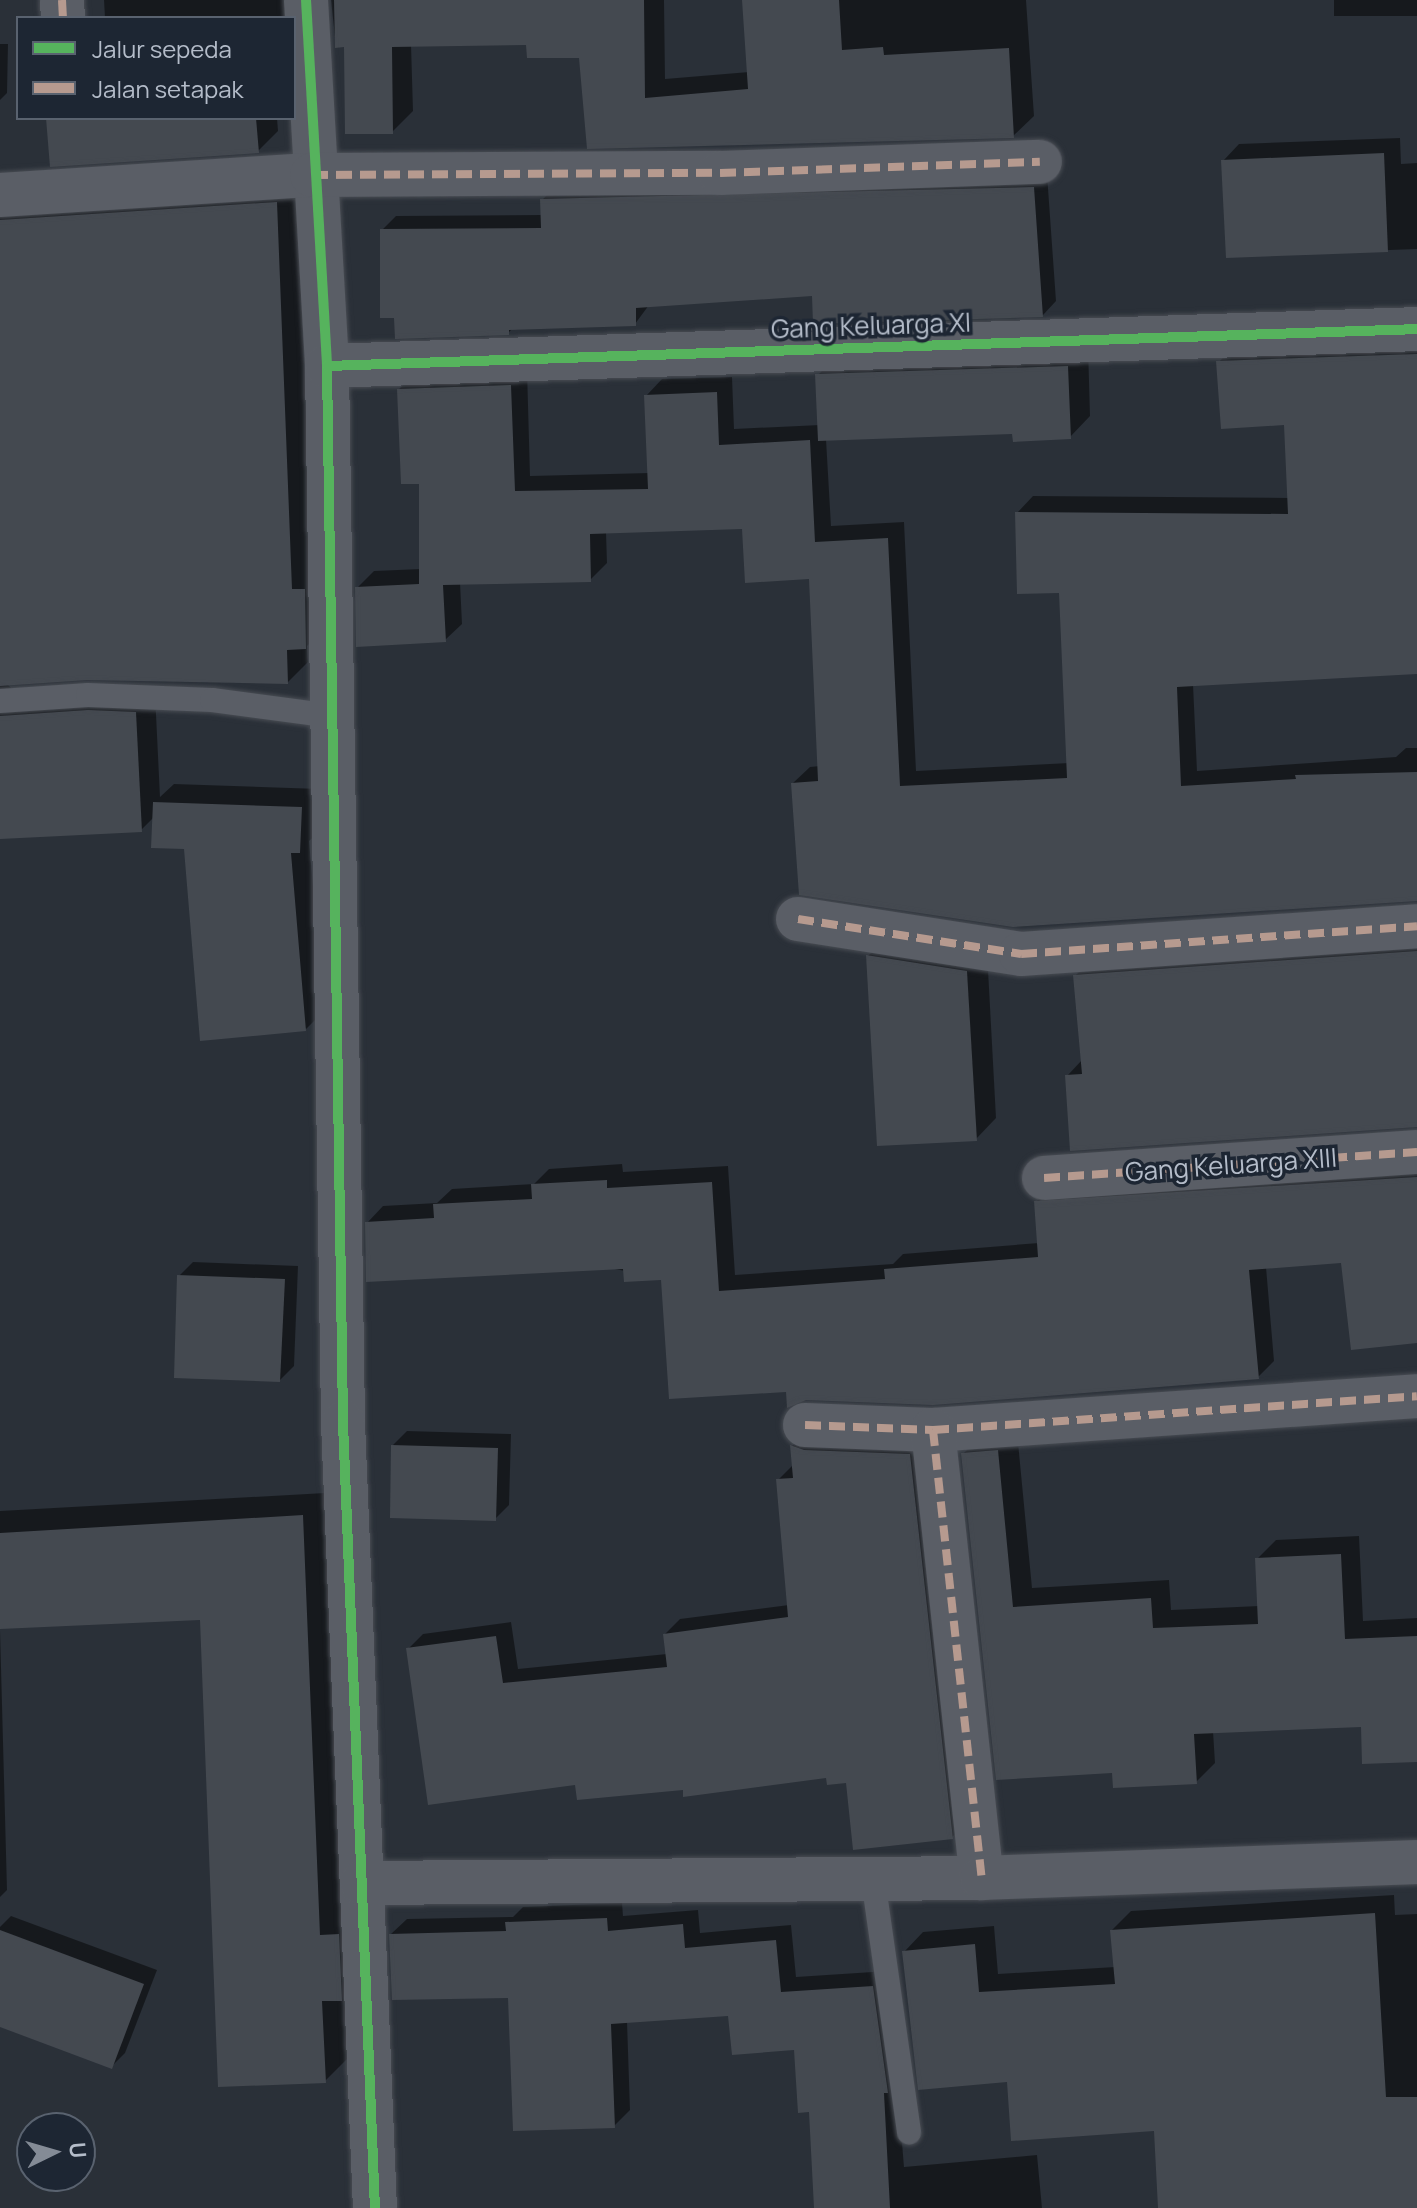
<!DOCTYPE html>
<html>
<head>
<meta charset="utf-8">
<style>
	body { margin:0 }
	#map { position:relative; width:1417px; height:2208px; overflow:hidden; background:#2a3038; font-family:Manrope,sans-serif }
	div>[style] { position:absolute }
	.shadow>* { inset:0; background:#0007 }
	.building>* { inset:0; background:#444950 }
	.roads { filter:drop-shadow(0 0 2px #484c53) drop-shadow(0 0 2px #484c53) }
	.service>* { height:24px; margin:-12px; padding:0 12px; transform-origin:12px; border-radius:12px; background:#5a5e66 }
	.minor>* { height:44px; margin:-22px; padding:0 22px; transform-origin:22px; border-radius:22px; background:#5a5e66 }
	.quiet>* { height:8px; margin-top:-4px; transform-origin:0; background:repeating-linear-gradient(90deg,#b69a8f 0 16px,transparent 0 24px) }
	.cycleway>* { height:10px; margin:-5px; padding:0 5px; transform-origin:5px; border-radius:5px; background:#56b35d }
	span { translate:-50% -50%; white-space:nowrap; text-align:center; line-height:1.15; -webkit-text-stroke:7px #1d2633; paint-order:stroke }
	.street-label { font-size:26px; color:#b4bcc9 }
	.legend { position:absolute; left:16px; top:16px; width:280px; height:104px; box-sizing:border-box; background:#1d2633; border:2px solid #59626f; margin:0; padding:10px 14px; list-style:none; font-size:24px; color:#b4bcc9 }
	.legend li { display:flex; align-items:center; gap:16px; height:40px }
	.legend b { width:40px; border:2px solid #59626f }
	.north { position:absolute; left:16px; top:2112px; width:80px; height:80px; box-sizing:border-box; background:#1d2633; border:2px solid #59626f; border-radius:50%; rotate:85deg; font-size:22px; font-weight:700; line-height:32px; text-align:center; color:#b4bcc9 }
	.north::after { content:''; display:block; margin:auto; width:28px; height:36px; background:#848b96; clip-path:polygon(50% 0,100% 100%,50% 72%,0 100%) }
</style>
</head>
<body>
<div id="map">
	<div class="shadow">
		<i style="clip-path:polygon(104px 0,303px 0,294px 18px,105px 18px)"></i>
		<i style="clip-path:polygon(331px 0,664px 0,665px 79px,749px 72px,744px 0,1026px 0,1034px 116px,1013px 136px,588px 147px,580px 56px,528px 42px,411px 44px,413px 111px,392px 132px,345px 45px,336px 46px)"></i>
		<i style="clip-path:polygon(1334px 0,1417px 0,1417px 16px,1334px 16px)"></i>
		<i style="clip-path:polygon(0 44px,8px 44px,7px 93px,0 100px)"></i>
		<i style="clip-path:polygon(48px 118px,277px 118px,278px 131px,258px 151px)"></i>
		<i style="clip-path:polygon(1400px 138px,1401px 164px,1417px 163px,1417px 249px,1228px 256px,1223px 161px,1239px 144px)"></i>
		<i style="clip-path:polygon(1047px 174px,1056px 301px,1043px 315px,814px 294px,649px 305px,635px 324px,514px 327px,508px 333px,382px 230px,396px 216px,542px 215px,542px 200px,556px 186px)"></i>
		<i style="clip-path:polygon(297px 183px,312px 570px,326px 627px,307px 646px,308px 662px,288px 682px,87px 678px,8px 685px,21px 697px,155px 693px,160px 797px,174px 784px,320px 789px,318px 833px,309px 841px,324px 1011px,306px 1029px,186px 847px,155px 816px,141px 830px,0 837px,0 201px)"></i>
		<i style="clip-path:polygon(1417px 339px,1417px 672px,1193px 684px,1197px 771px,1396px 757px,1406px 748px,1417px 748px,1417px 900px,793px 783px,810px 767px,820px 766px,811px 577px,744px 527px,606px 532px,607px 563px,590px 580px,460px 582px,462px 624px,445px 640px,357px 588px,374px 571px,421px 569px,421px 482px,399px 389px,415px 373px,527px 369px,530px 476px,649px 473px,646px 396px,662px 379px,732px 377px,734px 429px,820px 425px,818px 375px,838px 355px,1088px 346px,1090px 416px,1070px 437px,1014px 432px,826px 439px,831px 526px,904px 522px,916px 771px,1069px 763px,1061px 591px,1017px 513px,1033px 496px,1289px 498px,1286px 423px,1219px 362px,1235px 345px)"></i>
		<i style="clip-path:polygon(888px 936px,987px 951px,996px 1118px,976px 1139px,868px 956px)"></i>
		<i style="clip-path:polygon(1417px 937px,1417px 1126px,1067px 1076px,1082px 1060px,1075px 976px,1091px 960px)"></i>
		<i style="clip-path:polygon(1417px 1163px,1417px 1341px,1343px 1261px,1266px 1267px,1274px 1361px,1258px 1377px,788px 1390px,663px 1278px,367px 1223px,383px 1206px,437px 1203px,452px 1189px,534px 1184px,549px 1169px,622px 1164px,623px 1172px,728px 1166px,735px 1275px,893px 1264px,903px 1254px,1039px 1243px,1036px 1202px,1052px 1185px)"></i>
		<i style="clip-path:polygon(193px 1262px,298px 1266px,294px 1366px,280px 1380px,179px 1276px)"></i>
		<i style="clip-path:polygon(407px 1431px,511px 1434px,509px 1505px,495px 1519px,393px 1445px)"></i>
		<i style="clip-path:polygon(807px 1431px,925px 1440px,967px 1822px,952px 1837px,847px 1781px,828px 1776px,684px 1788px,577px 1782px,408px 1649px,423px 1634px,511px 1622px,518px 1669px,667px 1654px,665px 1634px,680px 1619px,789px 1605px,778px 1480px,794px 1464px,792px 1446px)"></i>
		<i style="clip-path:polygon(1017px 1432px,1032px 1588px,1169px 1580px,1171px 1610px,1259px 1606px,1257px 1559px,1276px 1540px,1359px 1536px,1363px 1621px,1417px 1618px,1417px 1760px,1363px 1725px,1213px 1731px,1215px 1763px,1196px 1782px,1114px 1771px,998px 1778px,963px 1454px,982px 1435px)"></i>
		<i style="clip-path:polygon(325px 1493px,347px 2059px,325px 2081px,202px 1618px,0 1627px,0 1511px)"></i>
		<i style="clip-path:polygon(0 1630px,7px 1890px,0 1897px)"></i>
		<i style="clip-path:polygon(1394px 1895px,1395px 1915px,1417px 1914px,1417px 2208px,1160px 2208px,1156px 2129px,1009px 2080px,904px 1952px,923px 1932px,994px 1926px,998px 1974px,1115px 1967px,1112px 1930px,1131px 1911px)"></i>
		<i style="clip-path:polygon(622px 1903px,623px 1916px,698px 1910px,700px 1933px,791px 1925px,796px 1977px,888px 1971px,904px 2167px,1037px 2155px,1042px 2208px,816px 2208px,810px 2110px,795px 2047px,730px 2014px,627px 2021px,630px 2110px,614px 2126px,510px 1996px,391px 1934px,407px 1919px,513px 1917px,523px 1907px)"></i>
		<i style="clip-path:polygon(11px 1916px,157px 1970px,125px 2053px,111px 2067px,0 2025px,0 1927px)"></i>
	</div>
	<div class="building">
		<i style="clip-path:polygon(334px 0,644px 0,645px 98px,748px 89px,742px 0,839px 0,842px 50px,883px 47px,884px 55px,1009px 48px,1014px 138px,587px 149px,579px 58px,527px 58px,526px 45px,392px 47px,393px 134px,345px 134px,344px 47px,335px 48px)"></i>
		<i style="clip-path:polygon(46px 118px,256px 118px,259px 153px,50px 167px)"></i>
		<i style="clip-path:polygon(1384px 153px,1388px 252px,1226px 258px,1221px 160px)"></i>
		<i style="clip-path:polygon(1034px 187px,1043px 317px,813px 324px,812px 296px,636px 308px,636px 326px,509px 330px,509px 335px,395px 339px,394px 318px,380px 318px,380px 229px,541px 228px,540px 199px)"></i>
		<i style="clip-path:polygon(277px 202px,292px 589px,305px 589px,306px 649px,287px 650px,288px 684px,87px 680px,0 686px,0 220px)"></i>
		<i style="clip-path:polygon(1417px 354px,1417px 674px,1177px 687px,1181px 786px,1296px 779px,1295px 775px,1417px 772px,1417px 901px,1013px 927px,799px 895px,791px 783px,818px 781px,809px 579px,745px 583px,742px 529px,590px 534px,591px 582px,443px 585px,446px 642px,356px 647px,355px 587px,419px 584px,419px 484px,401px 484px,397px 389px,511px 385px,515px 491px,648px 489px,644px 395px,717px 392px,719px 445px,810px 440px,815px 542px,888px 538px,900px 786px,1067px 778px,1059px 593px,1017px 594px,1015px 512px,1288px 514px,1284px 425px,1221px 429px,1216px 361px)"></i>
		<i style="clip-path:polygon(1068px 366px,1071px 439px,1013px 442px,1012px 434px,818px 441px,815px 374px)"></i>
		<i style="clip-path:polygon(88px 710px,136px 712px,142px 832px,0 839px,0 716px)"></i>
		<i style="clip-path:polygon(153px 802px,302px 807px,300px 853px,291px 853px,306px 1031px,200px 1041px,184px 849px,151px 848px)"></i>
		<i style="clip-path:polygon(1417px 951px,1417px 1127px,1070px 1151px,1065px 1075px,1082px 1074px,1073px 975px)"></i>
		<i style="clip-path:polygon(866px 955px,967px 971px,977px 1141px,877px 1146px)"></i>
		<i style="clip-path:polygon(1417px 1177px,1417px 1343px,1351px 1350px,1341px 1263px,1249px 1270px,1259px 1379px,933px 1405px,806px 1400px,787px 1408px,786px 1392px,669px 1399px,661px 1280px,624px 1282px,623px 1269px,366px 1282px,365px 1222px,434px 1218px,433px 1204px,532px 1199px,531px 1184px,607px 1180px,607px 1188px,712px 1182px,719px 1291px,885px 1279px,884px 1269px,1038px 1257px,1034px 1201px)"></i>
		<i style="clip-path:polygon(177px 1275px,285px 1279px,280px 1382px,174px 1378px)"></i>
		<i style="clip-path:polygon(391px 1445px,498px 1448px,496px 1521px,390px 1518px)"></i>
		<i style="clip-path:polygon(790px 1445px,804px 1450px,910px 1454px,953px 1839px,853px 1850px,846px 1783px,827px 1785px,826px 1778px,683px 1797px,683px 1790px,577px 1800px,575px 1785px,428px 1805px,406px 1648px,496px 1636px,503px 1683px,667px 1667px,663px 1634px,788px 1617px,776px 1479px,793px 1478px)"></i>
		<i style="clip-path:polygon(998px 1450px,1013px 1607px,1151px 1598px,1153px 1628px,1258px 1624px,1255px 1558px,1341px 1554px,1345px 1639px,1417px 1636px,1417px 1762px,1362px 1764px,1361px 1727px,1194px 1734px,1197px 1784px,1113px 1788px,1112px 1773px,996px 1780px,961px 1453px)"></i>
		<i style="clip-path:polygon(303px 1515px,320px 1935px,339px 1934px,342px 2001px,322px 2001px,326px 2083px,218px 2087px,200px 1620px,0 1629px,0 1533px)"></i>
		<i style="clip-path:polygon(1375px 1913px,1386px 2097px,1417px 2097px,1417px 2208px,1158px 2208px,1154px 2131px,1011px 2141px,1007px 2082px,918px 2090px,902px 1951px,975px 1944px,979px 1992px,1115px 1984px,1110px 1930px)"></i>
		<i style="clip-path:polygon(607px 1918px,608px 1931px,683px 1924px,685px 1948px,776px 1940px,781px 1992px,873px 1986px,888px 2093px,884px 2093px,890px 2208px,814px 2208px,809px 2112px,798px 2113px,794px 2050px,732px 2055px,728px 2016px,611px 2024px,615px 2128px,513px 2131px,508px 1998px,392px 2000px,389px 1934px,506px 1931px,505px 1922px)"></i>
		<i style="clip-path:polygon(0 1930px,144px 1984px,112px 2069px,0 2027px)"></i>
	</div>
	<div class="roads">
		<div class="service">
			<i style="left:0;top:701px;width:88px;rotate:-3.9deg"></i>
			<i style="left:88px;top:695px;width:124px;rotate:2.3deg"></i>
			<i style="left:212px;top:700px;width:121px;rotate:7.6deg"></i>
			<i style="left:873px;top:1879px;width:256px;rotate:81.9deg"></i>
		</div>
		<div class="minor">
			<i style="left:62px;top:0;width:18px;rotate:87deg"></i>
			<i style="left:306px;top:0;width:367px;rotate:86.7deg"></i>
			<i style="left:327px;top:366px;width:1057px;rotate:89.13deg"></i>
			<i style="left:343px;top:1423px;width:786px;rotate:87.67deg"></i>
			<i style="left:0;top:195px;width:313px;rotate:-3.7deg"></i>
			<i style="left:312px;top:175px;width:408px;rotate:-0.3deg"></i>
			<i style="left:720px;top:173px;width:320px;rotate:-2deg"></i>
			<i style="left:327px;top:366px;width:1091px;rotate:-1.94deg"></i>
			<i style="left:798px;top:919px;width:226px;rotate:8.9deg"></i>
			<i style="left:1021px;top:954px;width:397px;rotate:-4deg"></i>
			<i style="left:1044px;top:1178px;width:374px;rotate:-4deg"></i>
			<i style="left:805px;top:1425px;width:128px;rotate:2.2deg"></i>
			<i style="left:933px;top:1430px;width:485px;rotate:-4deg"></i>
			<i style="left:933px;top:1430px;width:451px;rotate:83.8deg"></i>
			<i style="left:362px;top:1883px;width:620px;rotate:-0.46deg"></i>
			<i style="left:982px;top:1878px;width:435px;rotate:-2.1deg"></i>
		</div>
	</div>
	<div class="quiet">
		<i style="left:62px;top:0;width:18px;rotate:87deg"></i>
		<i style="left:312px;top:175px;width:408px;rotate:-0.3deg"></i>
		<i style="left:720px;top:173px;width:320px;rotate:-2deg"></i>
		<i style="left:798px;top:919px;width:226px;rotate:8.9deg"></i>
		<i style="left:1021px;top:954px;width:397px;rotate:-4deg"></i>
		<i style="left:1044px;top:1178px;width:374px;rotate:-4deg"></i>
		<i style="left:805px;top:1425px;width:128px;rotate:2.2deg"></i>
		<i style="left:933px;top:1430px;width:485px;rotate:-4deg"></i>
		<i style="left:933px;top:1430px;width:451px;rotate:83.8deg"></i>
	</div>
	<div class="cycleway">
		<i style="left:306px;top:0;width:367px;rotate:86.7deg"></i>
		<i style="left:327px;top:366px;width:1057px;rotate:89.13deg"></i>
		<i style="left:343px;top:1423px;width:786px;rotate:87.67deg"></i>
		<i style="left:327px;top:366px;width:1091px;rotate:-1.94deg"></i>
	</div>
	<div class="street-label">
		<span style="left:871px;top:326px;rotate:-2deg">Gang Keluarga XI</span>
		<span style="left:1231px;top:1165px;rotate:-4deg">Gang Keluarga XIII</span>
	</div>
	<ul class="legend">
	<li><b style="height:10px;background:#56b35d"></b>Jalur sepeda</li>
	<li><b style="height:10px;background:#b69a8f"></b>Jalan setapak</li>
	</ul>
	<div class="north">U</div>
</div>
</body>
</html>
